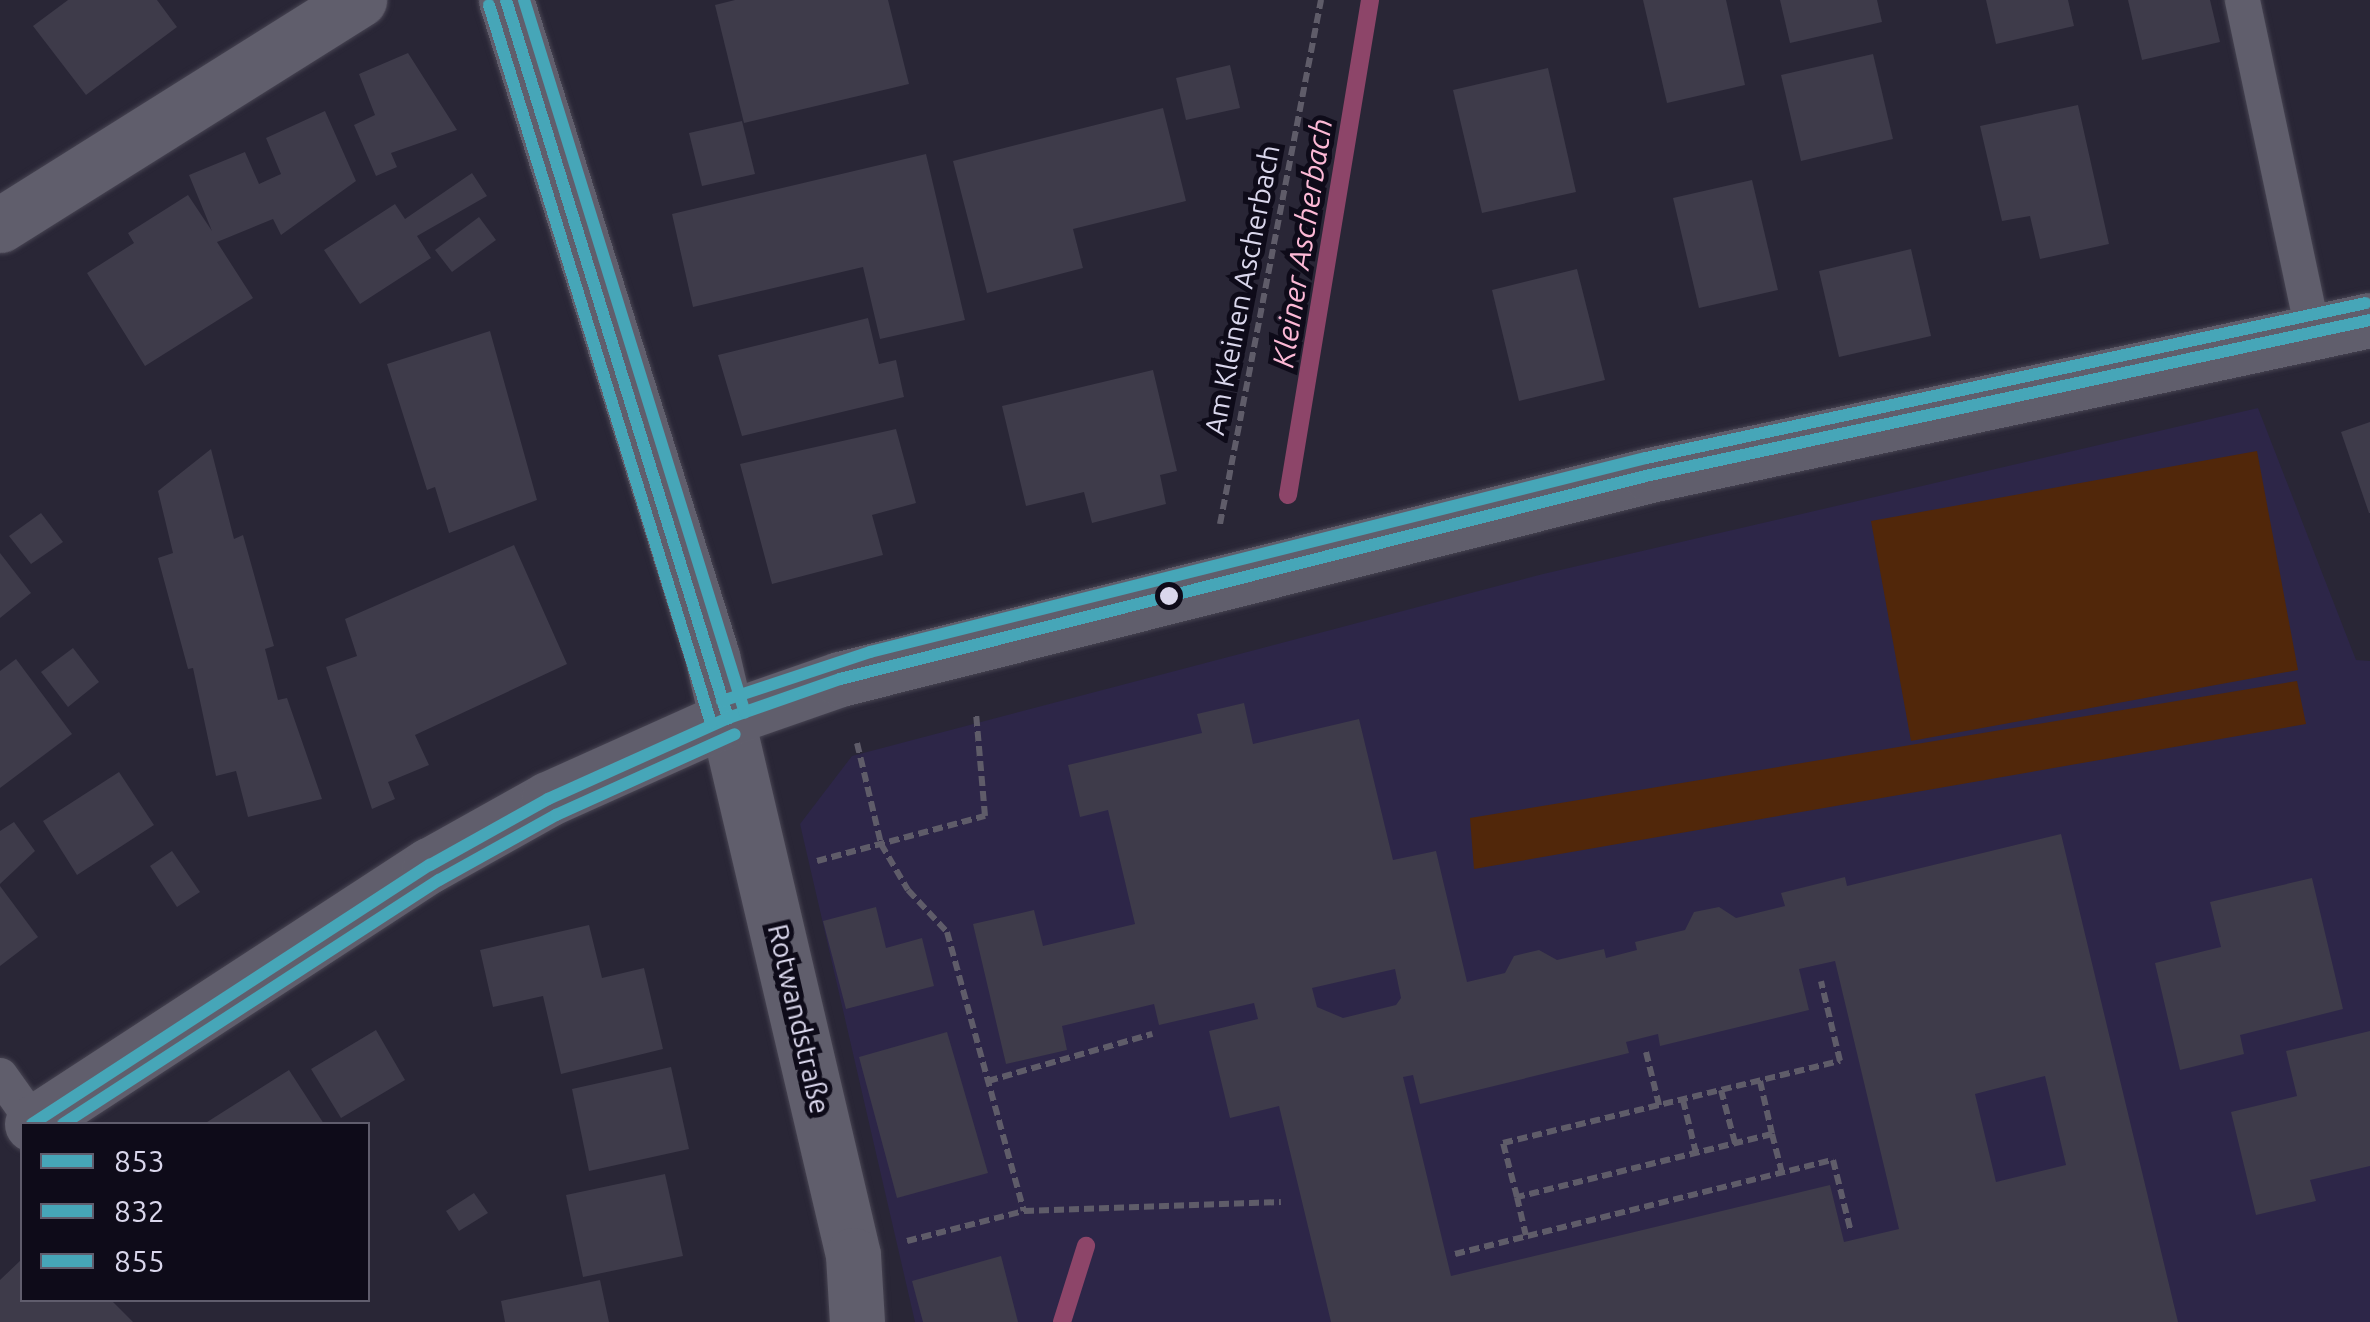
<!DOCTYPE html>
<html>
<head>
<meta charset="utf-8">
<style>
	body { margin:0 }
	#map { position:relative; width:2370px; height:1322px; overflow:hidden; background:#292636; font-family:Ubuntu,sans-serif }
	div>[style] { position:absolute }
	.built>* { inset:0; background:#2d2648 }
	.green>* { inset:0; background:#51270a }
	.stream>* { height:18px; margin:-9px; padding:0 9px; transform-origin:9px; border-radius:9px; background:#8d4569 }
	.building>* { inset:0; background:#3e3b4a }
	.path>* { height:6px; margin-top:-3px; transform-origin:0; background:repeating-linear-gradient(90deg,#5f5c69 0 10px,transparent 0 15px) }
	.roads { filter:drop-shadow(0 0 2px #474452) drop-shadow(0 0 2px #474452) }
	.lane>* { height:35px; margin:-17.5px; padding:0 17.5px; transform-origin:17.5px; border-radius:17.5px; background:#605e6c }
	.street>* { height:55px; margin:-27.5px; padding:0 27.5px; transform-origin:27.5px; border-radius:27.5px; background:#605e6c }
	.secondary>* { height:55px; margin:-27.5px; padding:0 27.5px; transform-origin:27.5px; border-radius:27.5px; background:#605e6c }
	.bus-1>* { height:12px; margin:-6px; padding:0 6px; transform-origin:6px; border-radius:6px; background:#46a6b8 }
	.bus-2>* { height:12px; margin:-6px; padding:0 6px; transform-origin:6px; border-radius:6px; background:#46a6b8 }
	.bus-3>* { height:12px; margin:-6px; padding:0 6px; transform-origin:6px; border-radius:6px; background:#46a6b8 }
	.dots>* { width:28px; height:28px; translate:-50% -50%; box-sizing:border-box; border:5px solid #0e0b19; border-radius:50% }
	span { translate:-50% -50%; white-space:nowrap; text-align:center; line-height:1.15; -webkit-text-stroke:10px #0e0b19; paint-order:stroke }
	.street-label { font-size:28px; color:#dad7ec }
	.water-label { font-size:30px; color:#fdb9d6; font-style:italic }
	.legend { position:absolute; left:20px; top:1122px; width:350px; height:180px; box-sizing:border-box; background:#0e0b19; border:2px solid #605d6d; margin:0; padding:12px 18px; list-style:none; font-size:30px; color:#dad7ec }
	.legend li { display:flex; align-items:center; gap:20px; height:50px }
	.legend b { width:50px; border:2px solid #605d6d }
</style>
</head>
<body>
<div id="map">
	<div class="built">
		<i style="clip-path:polygon(2258px 408px,2356px 660px,2370px 661px,2370px 1322px,915px 1322px,800px 824px,852px 756px,1543px 574px)"></i>
	</div>
	<div class="green">
		<i style="clip-path:polygon(2257px 451px,2298px 670px,1911px 741px,1871px 521px)"></i>
		<i style="clip-path:polygon(2297px 681px,2306px 724px,1474px 869px,1470px 818px)"></i>
	</div>
	<div class="stream">
		<i style="left:1288px;top:495px;width:502px;rotate:-80.59deg"></i>
		<i style="left:1062px;top:1322px;width:80px;rotate:-72.5deg"></i>
	</div>
	<div class="building">
		<i style="clip-path:polygon(68px 0,157px 0,177px 27px,86px 95px,33px 26px)"></i>
		<i style="clip-path:polygon(735px 0,888px 0,909px 84px,744px 123px,715px 5px)"></i>
		<i style="clip-path:polygon(1643px 0,1726px 0,1745px 85px,1667px 103px)"></i>
		<i style="clip-path:polygon(1780px 0,1877px 0,1882px 22px,1790px 43px)"></i>
		<i style="clip-path:polygon(1986px 0,2068px 0,2074px 26px,1996px 44px)"></i>
		<i style="clip-path:polygon(2128px 0,2210px 0,2220px 42px,2142px 60px)"></i>
		<i style="clip-path:polygon(408px 53px,457px 130px,391px 153px,397px 167px,376px 176px,354px 125px,375px 115px,359px 74px)"></i>
		<i style="clip-path:polygon(1873px 54px,1893px 139px,1801px 161px,1781px 75px)"></i>
		<i style="clip-path:polygon(1230px 65px,1240px 108px,1186px 120px,1176px 78px)"></i>
		<i style="clip-path:polygon(1548px 68px,1576px 192px,1482px 213px,1453px 90px)"></i>
		<i style="clip-path:polygon(2078px 105px,2109px 244px,2040px 259px,2030px 216px,2002px 221px,1980px 126px)"></i>
		<i style="clip-path:polygon(1163px 108px,1186px 201px,1073px 229px,1083px 268px,987px 293px,953px 161px)"></i>
		<i style="clip-path:polygon(325px 111px,356px 181px,281px 235px,273px 219px,217px 242px,253px 298px,145px 366px,87px 273px,134px 243px,128px 233px,188px 195px,212px 231px,189px 175px,245px 152px,259px 184px,281px 174px,266px 138px)"></i>
		<i style="clip-path:polygon(742px 121px,755px 174px,702px 186px,689px 133px)"></i>
		<i style="clip-path:polygon(926px 154px,965px 320px,880px 339px,863px 267px,693px 307px,672px 214px)"></i>
		<i style="clip-path:polygon(472px 173px,487px 196px,417px 236px,431px 258px,360px 304px,324px 250px,395px 204px,405px 219px)"></i>
		<i style="clip-path:polygon(1752px 180px,1778px 290px,1699px 308px,1673px 198px)"></i>
		<i style="clip-path:polygon(479px 217px,496px 240px,452px 272px,435px 250px)"></i>
		<i style="clip-path:polygon(1911px 249px,1931px 336px,1839px 357px,1819px 271px)"></i>
		<i style="clip-path:polygon(1577px 269px,1605px 380px,1519px 401px,1492px 290px)"></i>
		<i style="clip-path:polygon(868px 318px,879px 364px,896px 360px,904px 397px,742px 436px,718px 355px)"></i>
		<i style="clip-path:polygon(490px 331px,537px 500px,449px 533px,435px 487px,427px 490px,387px 364px)"></i>
		<i style="clip-path:polygon(1153px 370px,1177px 471px,1160px 475px,1166px 504px,1092px 523px,1084px 492px,1026px 506px,1002px 406px)"></i>
		<i style="clip-path:polygon(2370px 422px,2370px 513px,2369px 513px,2341px 432px)"></i>
		<i style="clip-path:polygon(896px 429px,916px 503px,872px 515px,883px 555px,772px 584px,740px 464px)"></i>
		<i style="clip-path:polygon(211px 449px,234px 539px,243px 535px,274px 646px,265px 649px,278px 700px,287px 698px,322px 799px,248px 817px,236px 771px,216px 776px,193px 668px,188px 669px,158px 558px,173px 553px,158px 491px)"></i>
		<i style="clip-path:polygon(41px 513px,63px 542px,31px 564px,9px 536px)"></i>
		<i style="clip-path:polygon(514px 545px,567px 664px,415px 735px,429px 765px,388px 782px,395px 799px,372px 809px,326px 667px,357px 656px,345px 619px)"></i>
		<i style="clip-path:polygon(0 553px,31px 593px,0 618px)"></i>
		<i style="clip-path:polygon(73px 648px,99px 682px,68px 707px,41px 672px)"></i>
		<i style="clip-path:polygon(16px 659px,72px 734px,0 788px,0 671px)"></i>
		<i style="clip-path:polygon(evenodd,1244px 703px,1253px 744px,1359px 719px,1393px 860px,1436px 851px,1467px 982px,1505px 973px,1514px 956px,1539px 950px,1557px 960px,1604px 949px,1606px 958px,1637px 950px,1635px 942px,1685px 930px,1694px 912px,1719px 907px,1736px 918px,1785px 906px,1781px 893px,1845px 877px,1847px 886px,2061px 834px,2178px 1322px,1331px 1322px,1279px 1106px,1230px 1118px,1209px 1031px,1258px 1019px,1254px 1003px,1159px 1025px,1154px 1004px,1062px 1026px,1067px 1050px,1006px 1064px,973px 924px,1034px 910px,1043px 946px,1135px 924px,1108px 810px,1080px 817px,1068px 765px,1202px 733px,1197px 714px,1244px 703px,1835px 961px,1899px 1229px,1844px 1242px,1830px 1185px,1451px 1276px,1403px 1077px,1413px 1075px,1420px 1104px,1629px 1053px,1626px 1042px,1658px 1034px,1660px 1046px,1809px 1010px,1799px 969px,1835px 961px,1244px 703px,1395px 969px,1401px 998px,1396px 1005px,1343px 1018px,1317px 1007px,1312px 988px,1395px 969px,1244px 703px,2045px 1076px,2066px 1165px,1996px 1182px,1975px 1094px,2045px 1076px)"></i>
		<i style="clip-path:polygon(119px 772px,154px 825px,77px 875px,43px 821px)"></i>
		<i style="clip-path:polygon(14px 822px,35px 851px,0 884px,0 831px)"></i>
		<i style="clip-path:polygon(172px 851px,200px 892px,177px 907px,150px 866px)"></i>
		<i style="clip-path:polygon(2312px 878px,2343px 1009px,2240px 1035px,2244px 1054px,2180px 1070px,2155px 963px,2221px 947px,2210px 902px)"></i>
		<i style="clip-path:polygon(0 886px,38px 937px,0 966px)"></i>
		<i style="clip-path:polygon(876px 907px,886px 948px,922px 938px,934px 986px,846px 1009px,823px 921px)"></i>
		<i style="clip-path:polygon(589px 925px,602px 978px,644px 968px,663px 1049px,561px 1074px,543px 996px,493px 1007px,480px 950px)"></i>
		<i style="clip-path:polygon(376px 1030px,405px 1080px,341px 1118px,311px 1069px)"></i>
		<i style="clip-path:polygon(2370px 1031px,2370px 1166px,2310px 1180px,2316px 1201px,2256px 1215px,2231px 1112px,2297px 1096px,2286px 1051px)"></i>
		<i style="clip-path:polygon(947px 1032px,988px 1173px,897px 1198px,859px 1057px)"></i>
		<i style="clip-path:polygon(671px 1067px,689px 1149px,589px 1171px,572px 1089px)"></i>
		<i style="clip-path:polygon(289px 1070px,324px 1124px,204px 1124px)"></i>
		<i style="clip-path:polygon(665px 1174px,683px 1256px,583px 1277px,566px 1195px)"></i>
		<i style="clip-path:polygon(474px 1193px,488px 1213px,459px 1231px,446px 1211px)"></i>
		<i style="clip-path:polygon(1001px 1256px,1018px 1322px,923px 1322px,912px 1281px)"></i>
		<i style="clip-path:polygon(22px 1259px,22px 1300px,111px 1300px,133px 1322px,0 1322px,0 1280px)"></i>
		<i style="clip-path:polygon(600px 1280px,609px 1322px,505px 1322px,501px 1301px)"></i>
	</div>
	<div class="path">
		<i style="left:1220px;top:524px;width:534px;rotate:-79.09deg"></i>
		<i style="left:857px;top:743px;width:104px;rotate:76.6deg"></i>
		<i style="left:881px;top:844px;width:53px;rotate:59.6deg"></i>
		<i style="left:908px;top:890px;width:57px;rotate:47.1deg"></i>
		<i style="left:947px;top:932px;width:289px;rotate:74.6deg"></i>
		<i style="left:817px;top:861px;width:174px;rotate:-15deg"></i>
		<i style="left:985px;top:816px;width:103px;rotate:-95deg"></i>
		<i style="left:1646px;top:1052px;width:55px;rotate:76.2deg"></i>
		<i style="left:988px;top:1081px;width:171px;rotate:-16deg"></i>
		<i style="left:1760px;top:1081px;width:54px;rotate:77.2deg"></i>
		<i style="left:1772px;top:1134px;width:263px;rotate:166.1deg"></i>
		<i style="left:1517px;top:1197px;width:56px;rotate:-104.5deg"></i>
		<i style="left:1503px;top:1143px;width:347px;rotate:-13.7deg"></i>
		<i style="left:1840px;top:1061px;width:82px;rotate:-103.4deg"></i>
		<i style="left:1721px;top:1090px;width:55px;rotate:75.2deg"></i>
		<i style="left:1683px;top:1100px;width:55px;rotate:76.2deg"></i>
		<i style="left:1772px;top:1134px;width:40px;rotate:75.6deg"></i>
		<i style="left:1517px;top:1197px;width:39px;rotate:77deg"></i>
		<i style="left:907px;top:1241px;width:121px;rotate:-14.4deg"></i>
		<i style="left:1024px;top:1211px;width:257px;rotate:-2deg"></i>
		<i style="left:1455px;top:1254px;width:390px;rotate:-14deg"></i>
		<i style="left:1833px;top:1160px;width:74px;rotate:76deg"></i>
	</div>
	<div class="roads">
		<div class="lane">
			<i style="left:2242px;top:0;width:341px;rotate:78deg"></i>
			<i style="left:0;top:1075px;width:59px;rotate:54.7deg"></i>
		</div>
		<div class="street">
			<i style="left:506px;top:0;width:688px;rotate:72.57deg"></i>
			<i style="left:712px;top:656px;width:615px;rotate:76.75deg"></i>
			<i style="left:853px;top:1255px;width:67px;rotate:86.6deg"></i>
			<i style="left:0;top:225px;width:424px;rotate:-32.1deg"></i>
		</div>
		<div class="secondary">
			<i style="left:32px;top:1124px;width:475px;rotate:-33.1deg"></i>
			<i style="left:430px;top:865px;width:135px;rotate:-29.2deg"></i>
			<i style="left:548px;top:799px;width:197px;rotate:-24.2deg"></i>
			<i style="left:728px;top:718px;width:119px;rotate:-19.2deg"></i>
			<i style="left:840px;top:679px;width:835px;rotate:-14.14deg"></i>
			<i style="left:1650px;top:475px;width:736px;rotate:-12.15deg"></i>
		</div>
	</div>
	<div class="bus-1">
		<i style="left:506px;top:0;width:752px;rotate:72.82deg"></i>
		<i style="left:32px;top:1124px;width:475px;rotate:-33.1deg"></i>
		<i style="left:430px;top:865px;width:135px;rotate:-29.2deg"></i>
		<i style="left:548px;top:799px;width:197px;rotate:-24.2deg"></i>
		<i style="left:728px;top:718px;width:119px;rotate:-19.2deg"></i>
		<i style="left:840px;top:679px;width:835px;rotate:-14.14deg"></i>
		<i style="left:1650px;top:475px;width:736px;rotate:-12.15deg"></i>
	</div>
	<div class="bus-2">
		<i style="left:489px;top:5px;width:752px;rotate:72.82deg"></i>
		<i style="left:63px;top:1124px;width:448px;rotate:-33deg"></i>
		<i style="left:439px;top:880px;width:134px;rotate:-29.1deg"></i>
		<i style="left:556px;top:815px;width:196px;rotate:-24.3deg"></i>
	</div>
	<div class="bus-3">
		<i style="left:524px;top:0;width:746px;rotate:72.78deg"></i>
		<i style="left:722px;top:701px;width:156px;rotate:-18.3deg"></i>
		<i style="left:870px;top:652px;width:800px;rotate:-14.04deg"></i>
		<i style="left:1646px;top:458px;width:736px;rotate:-12.15deg"></i>
	</div>
	<div class="dots">
		<i style="left:1169px;top:596px;background:#dad7ec"></i>
	</div>
	<div class="street-label">
		<span style="left:1242px;top:290px;rotate:-79deg">Am Kleinen Ascherbach</span>
		<span style="left:799px;top:1019px;rotate:77deg">Rotwandstraße</span>
	</div>
	<div class="water-label">
		<span style="left:1302px;top:243px;rotate:-81deg">Kleiner Ascherbach</span>
	</div>
	<ul class="legend">
	<li><b style="height:12px;background:#46a6b8"></b>853</li>
	<li><b style="height:12px;background:#46a6b8"></b>832</li>
	<li><b style="height:12px;background:#46a6b8"></b>855</li>
	</ul>
</div>
</body>
</html>
